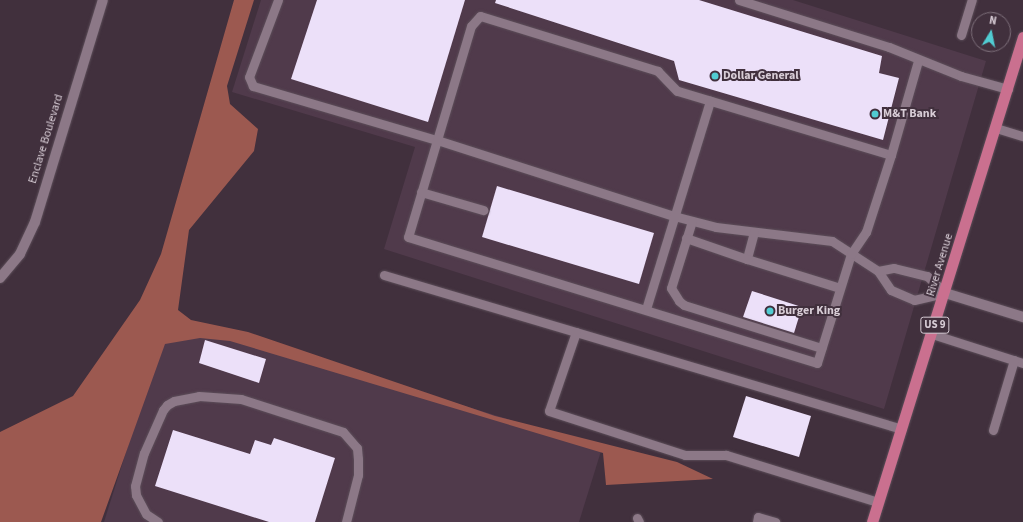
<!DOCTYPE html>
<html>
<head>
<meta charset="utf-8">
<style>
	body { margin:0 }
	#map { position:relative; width:1023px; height:522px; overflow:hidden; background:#41303d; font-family:"Source Sans 3",sans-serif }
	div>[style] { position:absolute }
	.built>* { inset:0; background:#503a4b }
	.forest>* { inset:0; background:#9c5950 }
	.building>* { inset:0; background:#ece0f9 }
	.roads { filter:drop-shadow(0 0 1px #5c4e59) drop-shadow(0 0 1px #5c4e59) }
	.service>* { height:9px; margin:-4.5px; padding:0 4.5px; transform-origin:4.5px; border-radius:4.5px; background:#8c7887 }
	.minor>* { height:10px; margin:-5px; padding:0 5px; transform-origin:5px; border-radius:5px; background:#8c7887 }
	.trunk>* { height:11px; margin:-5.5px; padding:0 5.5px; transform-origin:5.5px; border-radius:5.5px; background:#ca708f }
	.dots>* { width:11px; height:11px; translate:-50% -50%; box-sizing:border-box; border:2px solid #41303d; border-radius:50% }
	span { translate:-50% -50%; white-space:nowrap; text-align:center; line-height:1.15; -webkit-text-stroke:4px #41303d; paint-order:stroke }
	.shield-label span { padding:1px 3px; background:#41303d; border:1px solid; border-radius:3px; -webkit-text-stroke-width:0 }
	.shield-label { font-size:11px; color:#d8cdd6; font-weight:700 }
	.poi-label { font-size:12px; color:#d8cdd6; font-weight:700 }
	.left { translate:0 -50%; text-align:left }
	.street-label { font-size:12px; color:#d8cdd6 }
	.north { position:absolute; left:971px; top:12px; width:40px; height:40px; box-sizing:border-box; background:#41303d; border:1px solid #7d6f7a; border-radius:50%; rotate:10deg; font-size:11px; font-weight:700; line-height:16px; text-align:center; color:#d8cdd6 }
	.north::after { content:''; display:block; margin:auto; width:14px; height:18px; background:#51ccd2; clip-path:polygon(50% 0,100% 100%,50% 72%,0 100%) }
</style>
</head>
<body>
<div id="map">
	<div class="built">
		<i style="clip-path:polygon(261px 0,793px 0,986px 61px,884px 409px,384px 249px,415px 147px,232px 92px)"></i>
		<i style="clip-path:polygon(169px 315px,602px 448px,579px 522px,104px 522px)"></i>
	</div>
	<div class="forest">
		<i style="clip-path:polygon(234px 0,254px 0,227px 86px,230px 104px,258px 129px,254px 151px,189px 230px,178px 310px,191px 320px,248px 332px,495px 416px,677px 462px,713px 479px,606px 485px,603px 453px,230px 341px,200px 338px,165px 344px,101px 522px,0 522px,0 432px,73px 396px,140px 300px,161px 254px)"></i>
	</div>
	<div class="building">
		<i style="clip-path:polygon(317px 0,465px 0,428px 122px,291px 79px)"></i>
		<i style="clip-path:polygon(496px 0,699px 0,882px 56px,879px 73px,899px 78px,883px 140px,679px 80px,674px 61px,495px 3px)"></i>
		<i style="clip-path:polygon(497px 186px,654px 233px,639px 284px,482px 237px)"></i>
		<i style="clip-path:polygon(752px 291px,802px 307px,794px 333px,743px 317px)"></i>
		<i style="clip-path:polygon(205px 340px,266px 359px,259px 383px,199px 363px)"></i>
		<i style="clip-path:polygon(746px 396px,811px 416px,799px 457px,733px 437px)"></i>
		<i style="clip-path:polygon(173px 430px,250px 454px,255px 440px,271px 445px,274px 438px,335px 458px,315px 522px,269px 522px,155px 486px)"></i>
	</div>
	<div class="roads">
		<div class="service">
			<i style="left:278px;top:0;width:82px;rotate:110.6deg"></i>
			<i style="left:249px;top:77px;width:10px;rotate:66deg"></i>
			<i style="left:253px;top:86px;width:192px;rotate:16.4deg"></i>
			<i style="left:437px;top:140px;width:249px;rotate:17.8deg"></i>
			<i style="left:674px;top:216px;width:43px;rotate:14.7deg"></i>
			<i style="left:716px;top:227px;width:117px;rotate:6.9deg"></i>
			<i style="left:832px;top:241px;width:55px;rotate:33.1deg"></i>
			<i style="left:878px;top:271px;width:23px;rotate:56deg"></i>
			<i style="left:891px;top:290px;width:25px;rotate:23deg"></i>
			<i style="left:914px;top:300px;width:32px;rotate:-13deg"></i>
			<i style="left:739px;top:0;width:157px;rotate:17.4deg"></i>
			<i style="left:889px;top:47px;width:78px;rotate:21.9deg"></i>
			<i style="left:961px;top:76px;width:49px;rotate:15.5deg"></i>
			<i style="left:961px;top:35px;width:37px;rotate:-73deg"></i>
			<i style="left:996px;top:128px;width:28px;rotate:17deg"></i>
			<i style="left:891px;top:155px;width:223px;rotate:-163.3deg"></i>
			<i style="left:677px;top:91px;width:28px;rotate:-134deg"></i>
			<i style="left:658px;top:71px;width:186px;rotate:-162.8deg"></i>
			<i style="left:480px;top:16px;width:13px;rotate:132deg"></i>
			<i style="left:471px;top:26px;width:220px;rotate:106.6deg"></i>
			<i style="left:408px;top:237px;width:428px;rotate:17.1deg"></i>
			<i style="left:817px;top:363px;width:114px;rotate:-72.7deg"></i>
			<i style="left:851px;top:254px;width:27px;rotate:-56deg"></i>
			<i style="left:866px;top:232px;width:81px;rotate:-72deg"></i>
			<i style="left:891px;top:155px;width:98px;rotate:-74deg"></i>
			<i style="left:421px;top:192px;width:65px;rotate:16.2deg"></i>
			<i style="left:692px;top:221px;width:70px;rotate:107.4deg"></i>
			<i style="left:671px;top:288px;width:15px;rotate:58deg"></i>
			<i style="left:679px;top:301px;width:6px;rotate:39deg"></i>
			<i style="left:684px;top:305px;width:144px;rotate:17.4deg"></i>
			<i style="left:754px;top:232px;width:28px;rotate:105deg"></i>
			<i style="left:747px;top:259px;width:97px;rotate:17.3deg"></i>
			<i style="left:686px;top:238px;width:65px;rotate:19deg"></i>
			<i style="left:878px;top:271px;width:16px;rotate:-11deg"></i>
			<i style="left:894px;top:268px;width:34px;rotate:14deg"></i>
			<i style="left:927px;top:276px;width:25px;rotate:43deg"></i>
			<i style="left:384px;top:275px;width:540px;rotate:16.56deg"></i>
			<i style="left:646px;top:309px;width:218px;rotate:-72.9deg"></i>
			<i style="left:576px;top:332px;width:83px;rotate:108.9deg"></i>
			<i style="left:549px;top:411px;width:143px;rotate:17.9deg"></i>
			<i style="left:685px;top:455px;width:41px"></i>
			<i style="left:726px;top:455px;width:159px;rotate:17.2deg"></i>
			<i style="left:932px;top:334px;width:96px;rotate:17.7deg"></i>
			<i style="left:993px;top:430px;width:73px;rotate:-73.3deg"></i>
			<i style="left:637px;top:518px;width:4px;rotate:63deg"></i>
			<i style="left:158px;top:522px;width:14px;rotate:-146deg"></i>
			<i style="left:146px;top:514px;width:21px;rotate:-118deg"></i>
			<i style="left:136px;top:495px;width:9px;rotate:-96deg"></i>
			<i style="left:135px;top:486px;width:34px;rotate:-75deg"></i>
			<i style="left:144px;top:453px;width:47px;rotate:-66.2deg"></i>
			<i style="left:163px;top:410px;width:6px;rotate:-51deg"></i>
			<i style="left:167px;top:405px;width:8px;rotate:-30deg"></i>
			<i style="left:174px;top:401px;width:25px;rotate:-11deg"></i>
			<i style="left:199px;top:396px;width:42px;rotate:4.1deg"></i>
			<i style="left:241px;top:399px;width:107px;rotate:17.9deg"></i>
			<i style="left:343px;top:432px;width:21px;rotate:49deg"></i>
			<i style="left:357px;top:448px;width:11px;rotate:85deg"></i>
			<i style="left:358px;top:459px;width:16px;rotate:90deg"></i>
			<i style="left:358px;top:475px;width:49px;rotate:104.3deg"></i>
			<i style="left:757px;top:522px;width:5px;rotate:-79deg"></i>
			<i style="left:758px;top:517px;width:18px;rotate:16deg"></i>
		</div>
		<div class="minor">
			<i style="left:0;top:278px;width:31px;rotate:-50deg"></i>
			<i style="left:20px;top:254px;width:35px;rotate:-65deg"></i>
			<i style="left:35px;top:222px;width:232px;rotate:-73deg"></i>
			<i style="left:945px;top:293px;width:82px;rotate:17.1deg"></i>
		</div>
		<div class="trunk">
			<i style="left:872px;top:522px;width:508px;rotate:-72.71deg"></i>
		</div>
	</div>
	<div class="dots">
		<i style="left:715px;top:76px;background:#51ccd2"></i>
		<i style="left:875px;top:114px;background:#51ccd2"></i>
		<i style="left:770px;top:311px;background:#51ccd2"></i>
	</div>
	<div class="shield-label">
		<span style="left:935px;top:325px">US 9</span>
	</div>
	<div class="poi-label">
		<span class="left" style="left:723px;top:76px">Dollar General</span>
		<span class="left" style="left:883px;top:114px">M&amp;T Bank</span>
		<span class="left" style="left:778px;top:311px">Burger King</span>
	</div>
	<div class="street-label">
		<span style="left:46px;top:139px;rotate:-73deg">Enclave Boulevard</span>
		<span style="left:940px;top:265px;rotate:-73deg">River Avenue</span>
	</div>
	<div class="north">N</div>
</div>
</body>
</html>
